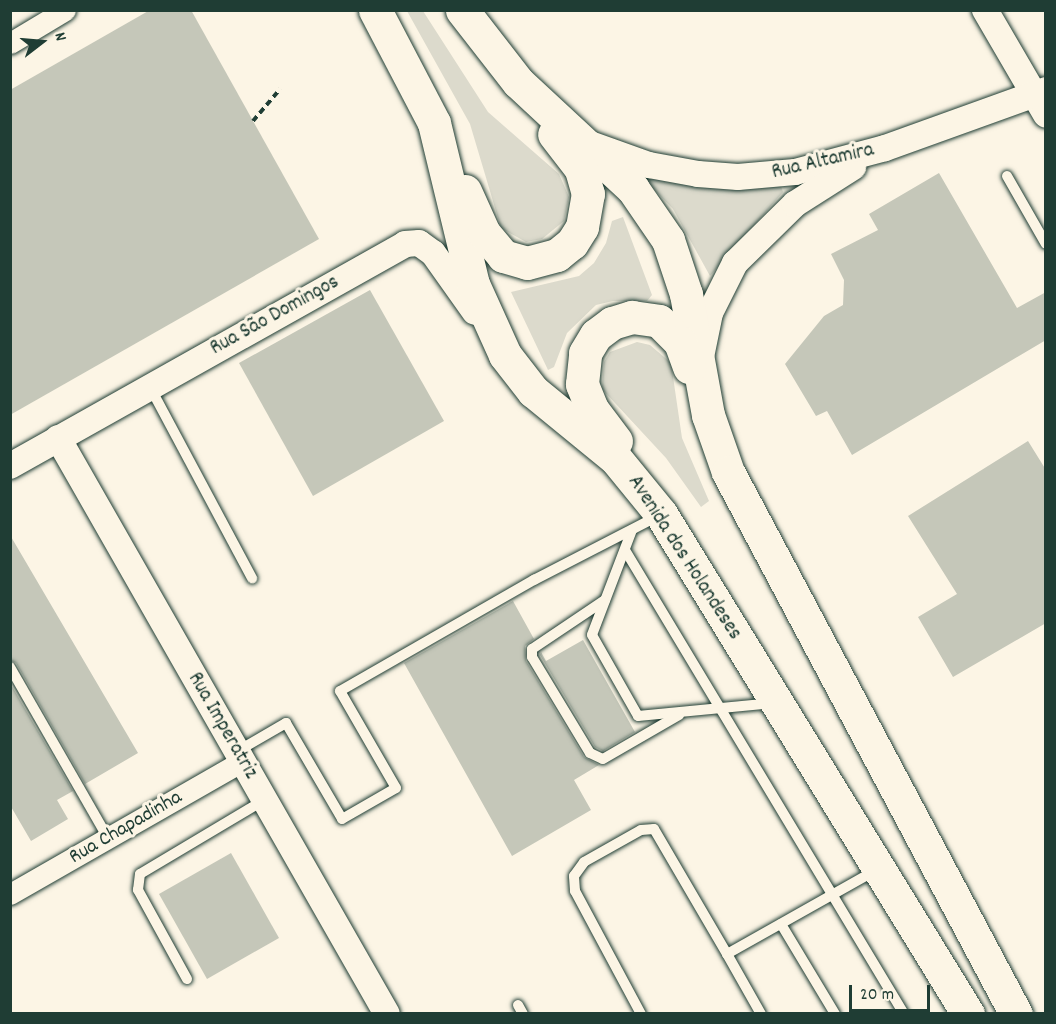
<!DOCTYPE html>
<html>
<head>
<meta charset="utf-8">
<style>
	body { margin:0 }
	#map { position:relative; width:1056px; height:1024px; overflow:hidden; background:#fcf5e5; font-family:Dekko,sans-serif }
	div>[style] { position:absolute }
	.green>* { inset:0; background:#dcdacc }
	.building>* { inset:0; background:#c5c7b9 }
	.path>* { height:4px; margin-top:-2px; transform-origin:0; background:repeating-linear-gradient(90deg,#1f3d34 0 6px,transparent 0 10.5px) }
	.roads { filter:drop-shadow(0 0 2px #1f3d34) drop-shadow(0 0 2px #1f3d34) }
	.service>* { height:10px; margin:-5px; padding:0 5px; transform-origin:5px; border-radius:5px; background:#fcf5e5 }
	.minor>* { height:21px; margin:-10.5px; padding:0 10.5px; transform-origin:10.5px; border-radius:10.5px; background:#fcf5e5 }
	.tertiary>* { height:26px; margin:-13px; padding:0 13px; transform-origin:13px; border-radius:13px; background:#fcf5e5 }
	.primary>* { height:33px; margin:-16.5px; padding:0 16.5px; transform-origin:16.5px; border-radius:16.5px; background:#fcf5e5 }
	span { translate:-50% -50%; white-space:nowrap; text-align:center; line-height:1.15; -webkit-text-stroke:6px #fcf5e5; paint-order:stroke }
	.street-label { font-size:21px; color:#1f3d34 }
	.frame { position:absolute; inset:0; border:12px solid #1f3d34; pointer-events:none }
	.north { position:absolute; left:12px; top:12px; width:60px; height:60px; -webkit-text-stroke:4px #fcf5e5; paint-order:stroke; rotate:74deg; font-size:16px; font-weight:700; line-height:24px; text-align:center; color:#1f3d34 }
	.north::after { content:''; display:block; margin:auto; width:21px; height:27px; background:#1f3d34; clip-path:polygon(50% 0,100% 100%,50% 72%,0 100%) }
	.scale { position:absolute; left:849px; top:985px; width:81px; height:27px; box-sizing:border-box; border:3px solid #1f3d34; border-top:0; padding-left:8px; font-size:18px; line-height:21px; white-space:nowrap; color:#1f3d34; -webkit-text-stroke:4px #fcf5e5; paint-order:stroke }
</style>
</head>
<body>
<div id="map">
	<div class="green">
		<i style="clip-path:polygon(407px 11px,423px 11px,488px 112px,559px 174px,569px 197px,564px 221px,542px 239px,526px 242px,501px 228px,470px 124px)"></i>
		<i style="clip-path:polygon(645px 173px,780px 183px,783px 192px,710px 276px,673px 209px,642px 177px)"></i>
		<i style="clip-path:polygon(623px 217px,652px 295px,647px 301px,613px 301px,596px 305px,567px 333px,554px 367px,548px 370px,511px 292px,579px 276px,594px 263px,606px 243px,612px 221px)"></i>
		<i style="clip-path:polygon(637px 342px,650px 345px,671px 363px,682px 438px,709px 501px,701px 507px,666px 458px,602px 389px,604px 362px,610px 352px)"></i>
	</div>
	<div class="building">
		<i style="clip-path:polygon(150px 10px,191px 10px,319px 239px,10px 415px,10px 90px)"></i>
		<i style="clip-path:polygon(939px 173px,1017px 308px,1046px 292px,1046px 340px,852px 455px,827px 411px,816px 416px,785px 364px,824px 316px,843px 305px,844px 280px,831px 254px,878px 230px,869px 214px)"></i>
		<i style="clip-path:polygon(370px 290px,444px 421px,313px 496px,239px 363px)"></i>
		<i style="clip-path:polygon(1028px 441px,1046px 470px,1046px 623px,953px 677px,918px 617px,957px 594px,908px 516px)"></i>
		<i style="clip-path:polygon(10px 535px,138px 753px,85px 784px,16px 663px,10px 660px)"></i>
		<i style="clip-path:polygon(513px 601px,534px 639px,525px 646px,526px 661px,584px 757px,599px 765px,574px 780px,591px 810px,512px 856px,404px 663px)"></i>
		<i style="clip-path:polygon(583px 640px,635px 732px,603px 751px,595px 747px,540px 655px,541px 652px,546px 661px)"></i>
		<i style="clip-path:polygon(10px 683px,73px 791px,57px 800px,68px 819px,31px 841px,10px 805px)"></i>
		<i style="clip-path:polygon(231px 853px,279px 938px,207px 979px,159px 894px)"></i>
	</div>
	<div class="path">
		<i style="left:253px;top:121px;width:42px;rotate:-49.8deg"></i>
	</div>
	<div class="roads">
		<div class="service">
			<i style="left:1007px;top:176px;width:78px;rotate:60.2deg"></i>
			<i style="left:150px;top:387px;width:217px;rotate:61.9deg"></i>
			<i style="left:632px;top:530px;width:112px;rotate:110.9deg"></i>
			<i style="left:592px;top:635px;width:93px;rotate:60.4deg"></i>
			<i style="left:638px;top:716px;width:136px;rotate:-5.5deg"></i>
			<i style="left:625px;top:550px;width:541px;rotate:58.98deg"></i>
			<i style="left:605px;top:600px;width:88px;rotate:146.1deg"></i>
			<i style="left:532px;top:649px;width:8px;rotate:90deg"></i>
			<i style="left:532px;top:657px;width:112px;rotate:58.9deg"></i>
			<i style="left:590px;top:753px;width:14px;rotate:25deg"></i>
			<i style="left:603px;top:759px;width:88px;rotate:-30.1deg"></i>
			<i style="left:10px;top:667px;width:197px;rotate:60.2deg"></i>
			<i style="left:236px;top:752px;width:58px;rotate:-30.1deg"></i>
			<i style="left:286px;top:723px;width:111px;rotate:59.7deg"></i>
			<i style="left:342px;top:819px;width:62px;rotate:-29.9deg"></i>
			<i style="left:396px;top:788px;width:112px;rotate:-120deg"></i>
			<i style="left:340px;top:691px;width:224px;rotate:-29.8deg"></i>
			<i style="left:534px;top:580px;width:140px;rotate:-27.3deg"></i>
			<i style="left:781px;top:924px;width:105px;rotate:59deg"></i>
			<i style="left:187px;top:979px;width:102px;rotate:-118.8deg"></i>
			<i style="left:138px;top:890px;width:16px;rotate:-83deg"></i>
			<i style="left:140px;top:874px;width:144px;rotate:-30.8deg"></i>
			<i style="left:518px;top:1005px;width:10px;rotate:61deg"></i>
			<i style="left:641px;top:1014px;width:140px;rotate:-118.2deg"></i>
			<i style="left:575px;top:891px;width:15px;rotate:-94deg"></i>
			<i style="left:574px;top:876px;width:17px;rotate:-54deg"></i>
			<i style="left:584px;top:862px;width:65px;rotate:-29.3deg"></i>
			<i style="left:641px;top:830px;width:13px;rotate:-4deg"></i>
			<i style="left:654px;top:829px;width:145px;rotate:59.7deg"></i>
			<i style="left:761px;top:1014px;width:69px;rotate:-119.5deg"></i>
			<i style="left:727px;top:954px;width:171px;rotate:-29.4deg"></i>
		</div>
		<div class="minor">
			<i style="left:10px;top:43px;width:64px;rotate:-31deg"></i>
			<i style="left:10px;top:894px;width:267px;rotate:-29.8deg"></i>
		</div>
		<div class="tertiary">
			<i style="left:985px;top:10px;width:121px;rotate:59.8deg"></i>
			<i style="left:590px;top:144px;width:63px;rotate:19.6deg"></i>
			<i style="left:649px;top:165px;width:50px;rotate:10.4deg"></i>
			<i style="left:698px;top:174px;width:40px;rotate:4.3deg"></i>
			<i style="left:738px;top:177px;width:57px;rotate:-5deg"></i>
			<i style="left:795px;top:172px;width:93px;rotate:-14.9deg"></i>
			<i style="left:885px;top:148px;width:171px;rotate:-19.8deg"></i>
			<i style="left:701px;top:357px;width:45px;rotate:-78.4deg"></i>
			<i style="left:710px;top:313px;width:56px;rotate:-63.4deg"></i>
			<i style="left:735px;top:263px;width:84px;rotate:-44.5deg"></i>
			<i style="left:795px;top:204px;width:69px;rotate:-32.5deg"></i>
			<i style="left:58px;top:438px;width:663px;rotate:60.27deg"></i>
			<i style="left:10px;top:466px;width:453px;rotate:-29.3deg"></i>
			<i style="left:405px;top:244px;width:14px;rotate:-4deg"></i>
			<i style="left:419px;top:243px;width:17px;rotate:36deg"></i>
			<i style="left:433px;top:253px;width:72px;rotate:54.6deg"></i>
		</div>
		<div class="primary">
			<i style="left:375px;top:10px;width:127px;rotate:62.4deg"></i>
			<i style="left:434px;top:123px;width:166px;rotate:76.4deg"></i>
			<i style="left:473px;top:284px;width:78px;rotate:65.7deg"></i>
			<i style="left:505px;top:355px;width:46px;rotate:52.1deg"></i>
			<i style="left:533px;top:391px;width:107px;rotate:39.3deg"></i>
			<i style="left:616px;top:459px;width:71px;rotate:50.7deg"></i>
			<i style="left:661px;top:514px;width:587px;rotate:58.45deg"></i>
			<i style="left:462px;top:10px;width:91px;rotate:52.1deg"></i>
			<i style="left:518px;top:82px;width:157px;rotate:42.9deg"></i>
			<i style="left:633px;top:189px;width:62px;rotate:55.5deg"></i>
			<i style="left:668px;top:240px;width:57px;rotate:71.6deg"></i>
			<i style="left:686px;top:294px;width:123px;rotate:79.7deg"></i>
			<i style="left:708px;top:415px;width:60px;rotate:70.7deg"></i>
			<i style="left:728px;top:472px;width:614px;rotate:62.02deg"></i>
			<i style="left:465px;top:191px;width:46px;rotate:65.7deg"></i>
			<i style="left:484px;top:233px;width:30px;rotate:50deg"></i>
			<i style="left:503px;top:256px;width:25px;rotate:16deg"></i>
			<i style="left:527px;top:263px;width:31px;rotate:-15deg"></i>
			<i style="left:557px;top:255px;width:19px;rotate:-39deg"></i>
			<i style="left:572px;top:243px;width:19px;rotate:-58deg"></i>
			<i style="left:582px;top:227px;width:34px;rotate:-80deg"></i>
			<i style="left:588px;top:194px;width:26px;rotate:-106deg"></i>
			<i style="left:581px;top:169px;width:44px;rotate:-127.6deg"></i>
			<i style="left:616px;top:441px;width:40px;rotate:-127deg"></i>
			<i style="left:592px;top:409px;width:27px;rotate:-112deg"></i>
			<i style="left:582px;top:384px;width:31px;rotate:-84deg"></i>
			<i style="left:585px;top:353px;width:21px;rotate:-59deg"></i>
			<i style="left:596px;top:335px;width:20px;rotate:-37deg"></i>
			<i style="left:612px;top:323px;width:21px;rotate:-17deg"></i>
			<i style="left:632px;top:317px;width:27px;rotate:8deg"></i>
			<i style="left:659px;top:321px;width:30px;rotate:45deg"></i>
			<i style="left:680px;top:342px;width:27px;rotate:70deg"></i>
		</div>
	</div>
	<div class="street-label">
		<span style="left:823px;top:162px;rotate:-13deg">Rua Altamira</span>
		<span style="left:275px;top:316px;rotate:-29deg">Rua São Domingos</span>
		<span style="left:684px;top:558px;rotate:57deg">Avenida dos Holandeses</span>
		<span style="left:222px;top:726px;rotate:60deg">Rua Imperatriz</span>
		<span style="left:126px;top:828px;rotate:-30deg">Rua Chapadinha</span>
	</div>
	<div class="frame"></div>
	<div class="north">N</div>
	<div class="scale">20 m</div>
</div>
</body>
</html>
